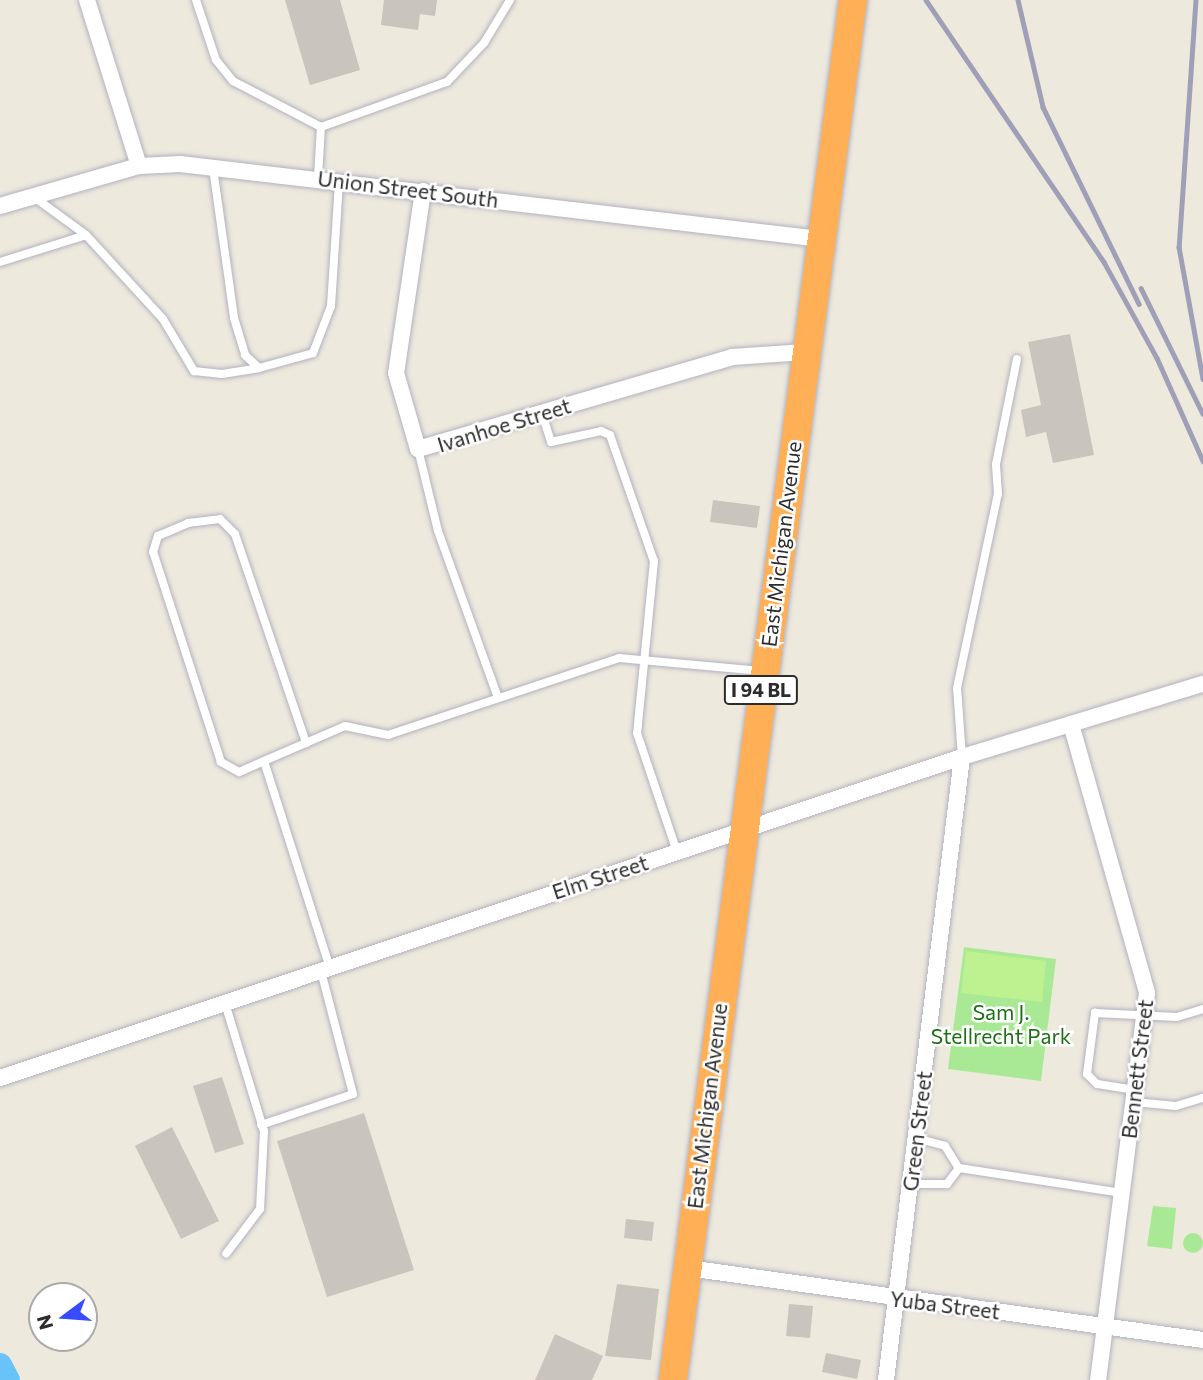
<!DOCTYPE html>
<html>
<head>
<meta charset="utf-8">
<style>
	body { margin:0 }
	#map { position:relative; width:1203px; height:1380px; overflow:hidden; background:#eee9dd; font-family:Commissioner,sans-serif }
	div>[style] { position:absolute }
	.green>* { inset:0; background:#a9e995 }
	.round { border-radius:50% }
	.pitch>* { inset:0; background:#bef190 }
	.river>* { height:24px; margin:-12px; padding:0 12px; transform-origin:12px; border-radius:12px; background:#68c4f8 }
	.building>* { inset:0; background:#cac5bc }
	.roads { filter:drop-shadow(0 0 2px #b1b2c0) drop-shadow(0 0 2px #b1b2c0) }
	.lane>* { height:8px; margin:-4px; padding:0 4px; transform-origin:4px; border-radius:4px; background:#fff }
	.street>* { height:16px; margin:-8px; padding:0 8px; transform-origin:8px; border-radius:8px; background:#fff }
	.highway>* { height:28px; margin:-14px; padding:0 14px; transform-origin:14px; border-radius:14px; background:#ffb057 }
	.rail>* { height:4.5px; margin:-2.25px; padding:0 2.25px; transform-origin:2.25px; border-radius:2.25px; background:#9fa0b7 }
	span { translate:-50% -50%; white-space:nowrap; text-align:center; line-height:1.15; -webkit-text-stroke:5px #fff; paint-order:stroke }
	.shield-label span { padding:2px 5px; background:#fff; border:2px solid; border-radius:5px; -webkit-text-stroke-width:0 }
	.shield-label { font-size:19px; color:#2c2c2c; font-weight:700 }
	.street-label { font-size:21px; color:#2c2c2c }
	.park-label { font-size:21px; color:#1e7015 }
	.north { position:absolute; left:28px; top:1282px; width:70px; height:70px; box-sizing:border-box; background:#fff; border:2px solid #ababab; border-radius:50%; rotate:254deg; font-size:19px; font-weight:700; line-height:28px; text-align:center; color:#2c2c2c }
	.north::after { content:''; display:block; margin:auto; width:24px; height:32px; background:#394bff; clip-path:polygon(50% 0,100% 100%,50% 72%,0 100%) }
</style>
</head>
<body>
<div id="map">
	<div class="green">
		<i style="clip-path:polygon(964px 947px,1056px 959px,1041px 1081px,948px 1069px)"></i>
		<i style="clip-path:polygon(1153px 1206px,1176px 1208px,1172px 1249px,1147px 1246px)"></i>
		<i class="round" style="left:1183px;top:1233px;width:20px;height:20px"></i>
	</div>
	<div class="pitch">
		<i style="clip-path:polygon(966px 951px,1046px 961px,1042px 1002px,961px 993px)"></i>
	</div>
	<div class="river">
		<i style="left:0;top:1365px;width:17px;rotate:62deg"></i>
	</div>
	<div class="building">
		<i style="clip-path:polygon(285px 0,340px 0,360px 70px,310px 85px)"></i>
		<i style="clip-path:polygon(384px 0,437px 0,435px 16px,420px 14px,418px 30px,381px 25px)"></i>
		<i style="clip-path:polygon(1070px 334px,1094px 455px,1053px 463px,1046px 432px,1026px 437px,1021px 410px,1041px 405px,1028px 342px)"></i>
		<i style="clip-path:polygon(713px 500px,760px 506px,757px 528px,710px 522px)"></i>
		<i style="clip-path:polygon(222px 1077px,244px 1144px,215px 1153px,193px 1086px)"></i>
		<i style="clip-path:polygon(364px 1113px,414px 1270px,327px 1297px,277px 1141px)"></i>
		<i style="clip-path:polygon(172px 1127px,219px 1221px,181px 1239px,135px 1146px)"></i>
		<i style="clip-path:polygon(626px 1219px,654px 1222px,652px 1241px,624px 1238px)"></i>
		<i style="clip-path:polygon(617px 1284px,659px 1289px,651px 1360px,605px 1356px)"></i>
		<i style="clip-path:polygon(789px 1304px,813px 1306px,810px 1338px,786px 1336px)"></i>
		<i style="clip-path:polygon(555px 1334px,603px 1356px,592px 1380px,535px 1380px)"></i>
		<i style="clip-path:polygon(826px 1353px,861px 1360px,857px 1379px,822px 1372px)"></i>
	</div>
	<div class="roads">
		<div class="lane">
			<i style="left:196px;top:0;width:63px;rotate:71.6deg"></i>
			<i style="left:216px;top:60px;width:27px;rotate:51deg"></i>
			<i style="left:233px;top:81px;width:99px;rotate:27.6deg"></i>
			<i style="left:213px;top:168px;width:151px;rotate:82deg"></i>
			<i style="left:234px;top:318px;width:39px;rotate:73deg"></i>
			<i style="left:245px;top:355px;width:19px;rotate:43deg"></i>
			<i style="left:259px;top:368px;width:56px;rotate:-15.5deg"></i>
			<i style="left:313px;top:353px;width:50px;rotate:-69deg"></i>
			<i style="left:331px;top:306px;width:123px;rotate:-86.3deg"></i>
			<i style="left:318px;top:177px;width:50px;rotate:-86.6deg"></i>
			<i style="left:321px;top:127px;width:134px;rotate:-19.7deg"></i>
			<i style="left:447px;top:82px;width:54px;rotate:-46.5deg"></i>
			<i style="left:484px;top:43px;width:50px;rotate:-58.8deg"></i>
			<i style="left:34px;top:197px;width:64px;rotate:36.2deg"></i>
			<i style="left:86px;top:235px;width:114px;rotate:47.5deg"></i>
			<i style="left:163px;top:319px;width:61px;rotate:59.2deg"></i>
			<i style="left:194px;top:371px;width:28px;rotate:6deg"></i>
			<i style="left:222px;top:374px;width:37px;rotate:-9deg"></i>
			<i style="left:0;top:262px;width:90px;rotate:-17.4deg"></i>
			<i style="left:542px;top:414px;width:29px;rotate:72deg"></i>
			<i style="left:551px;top:442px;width:51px;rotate:-12.4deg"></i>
			<i style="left:601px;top:431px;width:10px;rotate:24deg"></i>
			<i style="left:610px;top:435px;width:133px;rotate:70.8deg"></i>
			<i style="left:654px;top:561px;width:173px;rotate:95.6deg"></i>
			<i style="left:637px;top:733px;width:126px;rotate:71.4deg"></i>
			<i style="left:418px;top:449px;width:84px;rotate:76.3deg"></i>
			<i style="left:438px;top:531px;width:177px;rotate:70.2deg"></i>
			<i style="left:962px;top:757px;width:69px;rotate:-94.1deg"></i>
			<i style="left:957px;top:688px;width:198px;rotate:-78.1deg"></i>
			<i style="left:998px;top:494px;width:30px;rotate:-94deg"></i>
			<i style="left:996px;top:464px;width:107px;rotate:-78.7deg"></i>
			<i style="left:264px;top:761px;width:27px;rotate:156deg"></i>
			<i style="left:239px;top:772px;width:21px;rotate:-151deg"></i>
			<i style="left:221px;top:762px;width:221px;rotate:-107.9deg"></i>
			<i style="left:153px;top:552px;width:17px;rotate:-73deg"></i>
			<i style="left:158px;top:536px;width:33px;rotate:-23deg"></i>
			<i style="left:188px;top:523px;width:32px;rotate:-7deg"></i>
			<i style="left:220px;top:519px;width:21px;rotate:45deg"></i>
			<i style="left:235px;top:534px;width:221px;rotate:71.2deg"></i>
			<i style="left:330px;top:968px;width:217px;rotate:-107.7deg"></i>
			<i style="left:264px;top:761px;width:88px;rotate:-23.4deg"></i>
			<i style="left:345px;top:726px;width:44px;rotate:11.8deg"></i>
			<i style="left:388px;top:735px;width:243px;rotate:-18.4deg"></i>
			<i style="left:619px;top:658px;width:143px;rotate:5.2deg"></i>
			<i style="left:225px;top:1003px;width:134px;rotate:73.1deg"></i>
			<i style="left:264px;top:1131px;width:78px;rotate:92.9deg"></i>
			<i style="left:260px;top:1209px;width:56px;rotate:127.1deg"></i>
			<i style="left:1135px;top:1090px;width:38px;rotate:-171deg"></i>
			<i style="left:1097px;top:1084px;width:14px;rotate:-135deg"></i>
			<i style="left:1087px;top:1074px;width:62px;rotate:-82.5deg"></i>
			<i style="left:1095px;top:1013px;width:82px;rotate:2.8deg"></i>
			<i style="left:1177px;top:1017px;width:27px;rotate:-17deg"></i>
			<i style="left:1134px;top:1102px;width:42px;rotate:5.4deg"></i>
			<i style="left:1176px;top:1106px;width:28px;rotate:-17deg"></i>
			<i style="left:261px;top:1125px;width:97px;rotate:-18.6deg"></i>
			<i style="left:353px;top:1094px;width:127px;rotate:-104.6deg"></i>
			<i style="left:916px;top:1138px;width:30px;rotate:15deg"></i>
			<i style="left:945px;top:1146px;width:26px;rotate:58deg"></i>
			<i style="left:959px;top:1168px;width:165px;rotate:8.7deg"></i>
			<i style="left:910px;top:1184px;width:37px"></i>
			<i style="left:947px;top:1184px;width:20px;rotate:-53deg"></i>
		</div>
		<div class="street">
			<i style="left:87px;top:0;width:174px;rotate:72.6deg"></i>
			<i style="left:423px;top:191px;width:184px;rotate:98.4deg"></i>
			<i style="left:396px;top:373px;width:79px;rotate:73.9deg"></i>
			<i style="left:418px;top:449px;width:327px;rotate:-16.3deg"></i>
			<i style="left:732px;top:357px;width:73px;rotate:-3.9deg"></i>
			<i style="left:0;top:206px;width:145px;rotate:-16.1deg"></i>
			<i style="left:139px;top:166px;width:41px;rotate:-2.8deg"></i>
			<i style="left:180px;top:164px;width:644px;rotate:6.68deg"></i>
			<i style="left:1071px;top:724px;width:280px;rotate:74.2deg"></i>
			<i style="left:1147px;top:993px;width:390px;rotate:97.2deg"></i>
			<i style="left:0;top:1078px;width:1014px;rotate:-18.45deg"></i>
			<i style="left:962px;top:757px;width:252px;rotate:-16.9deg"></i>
			<i style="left:688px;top:1268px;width:520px;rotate:7.96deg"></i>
			<i style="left:886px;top:1380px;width:628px;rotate:-83.04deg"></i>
		</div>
		<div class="highway">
			<i style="left:673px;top:1380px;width:1392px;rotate:-82.57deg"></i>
		</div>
	</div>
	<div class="rail">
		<i style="left:926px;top:0;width:317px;rotate:55.8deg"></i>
		<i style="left:1104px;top:262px;width:110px;rotate:61.1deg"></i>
		<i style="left:1157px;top:358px;width:113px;rotate:65.9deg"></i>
		<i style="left:1018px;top:0;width:110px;rotate:76.8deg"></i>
		<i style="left:1043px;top:107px;width:219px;rotate:64deg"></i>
		<i style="left:1196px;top:0;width:248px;rotate:93.9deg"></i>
		<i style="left:1179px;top:247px;width:134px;rotate:79.7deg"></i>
		<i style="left:1141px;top:288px;width:140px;rotate:63.8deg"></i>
	</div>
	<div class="shield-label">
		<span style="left:761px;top:690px">I 94 BL</span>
	</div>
	<div class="street-label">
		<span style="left:408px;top:189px;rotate:7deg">Union Street South</span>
		<span style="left:504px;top:425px;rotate:-17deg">Ivanhoe Street</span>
		<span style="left:781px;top:544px;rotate:-83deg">East Michigan Avenue</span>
		<span style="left:600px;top:877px;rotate:-18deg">Elm Street</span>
		<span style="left:1137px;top:1069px;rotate:-83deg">Bennett Street</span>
		<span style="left:707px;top:1106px;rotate:-83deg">East Michigan Avenue</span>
		<span style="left:917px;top:1131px;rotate:-83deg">Green Street</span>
		<span style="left:945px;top:1305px;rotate:7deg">Yuba Street</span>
	</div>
	<div class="park-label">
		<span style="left:1001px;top:1024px">Sam J.<br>Stellrecht Park</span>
	</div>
	<div class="north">N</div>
</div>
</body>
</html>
